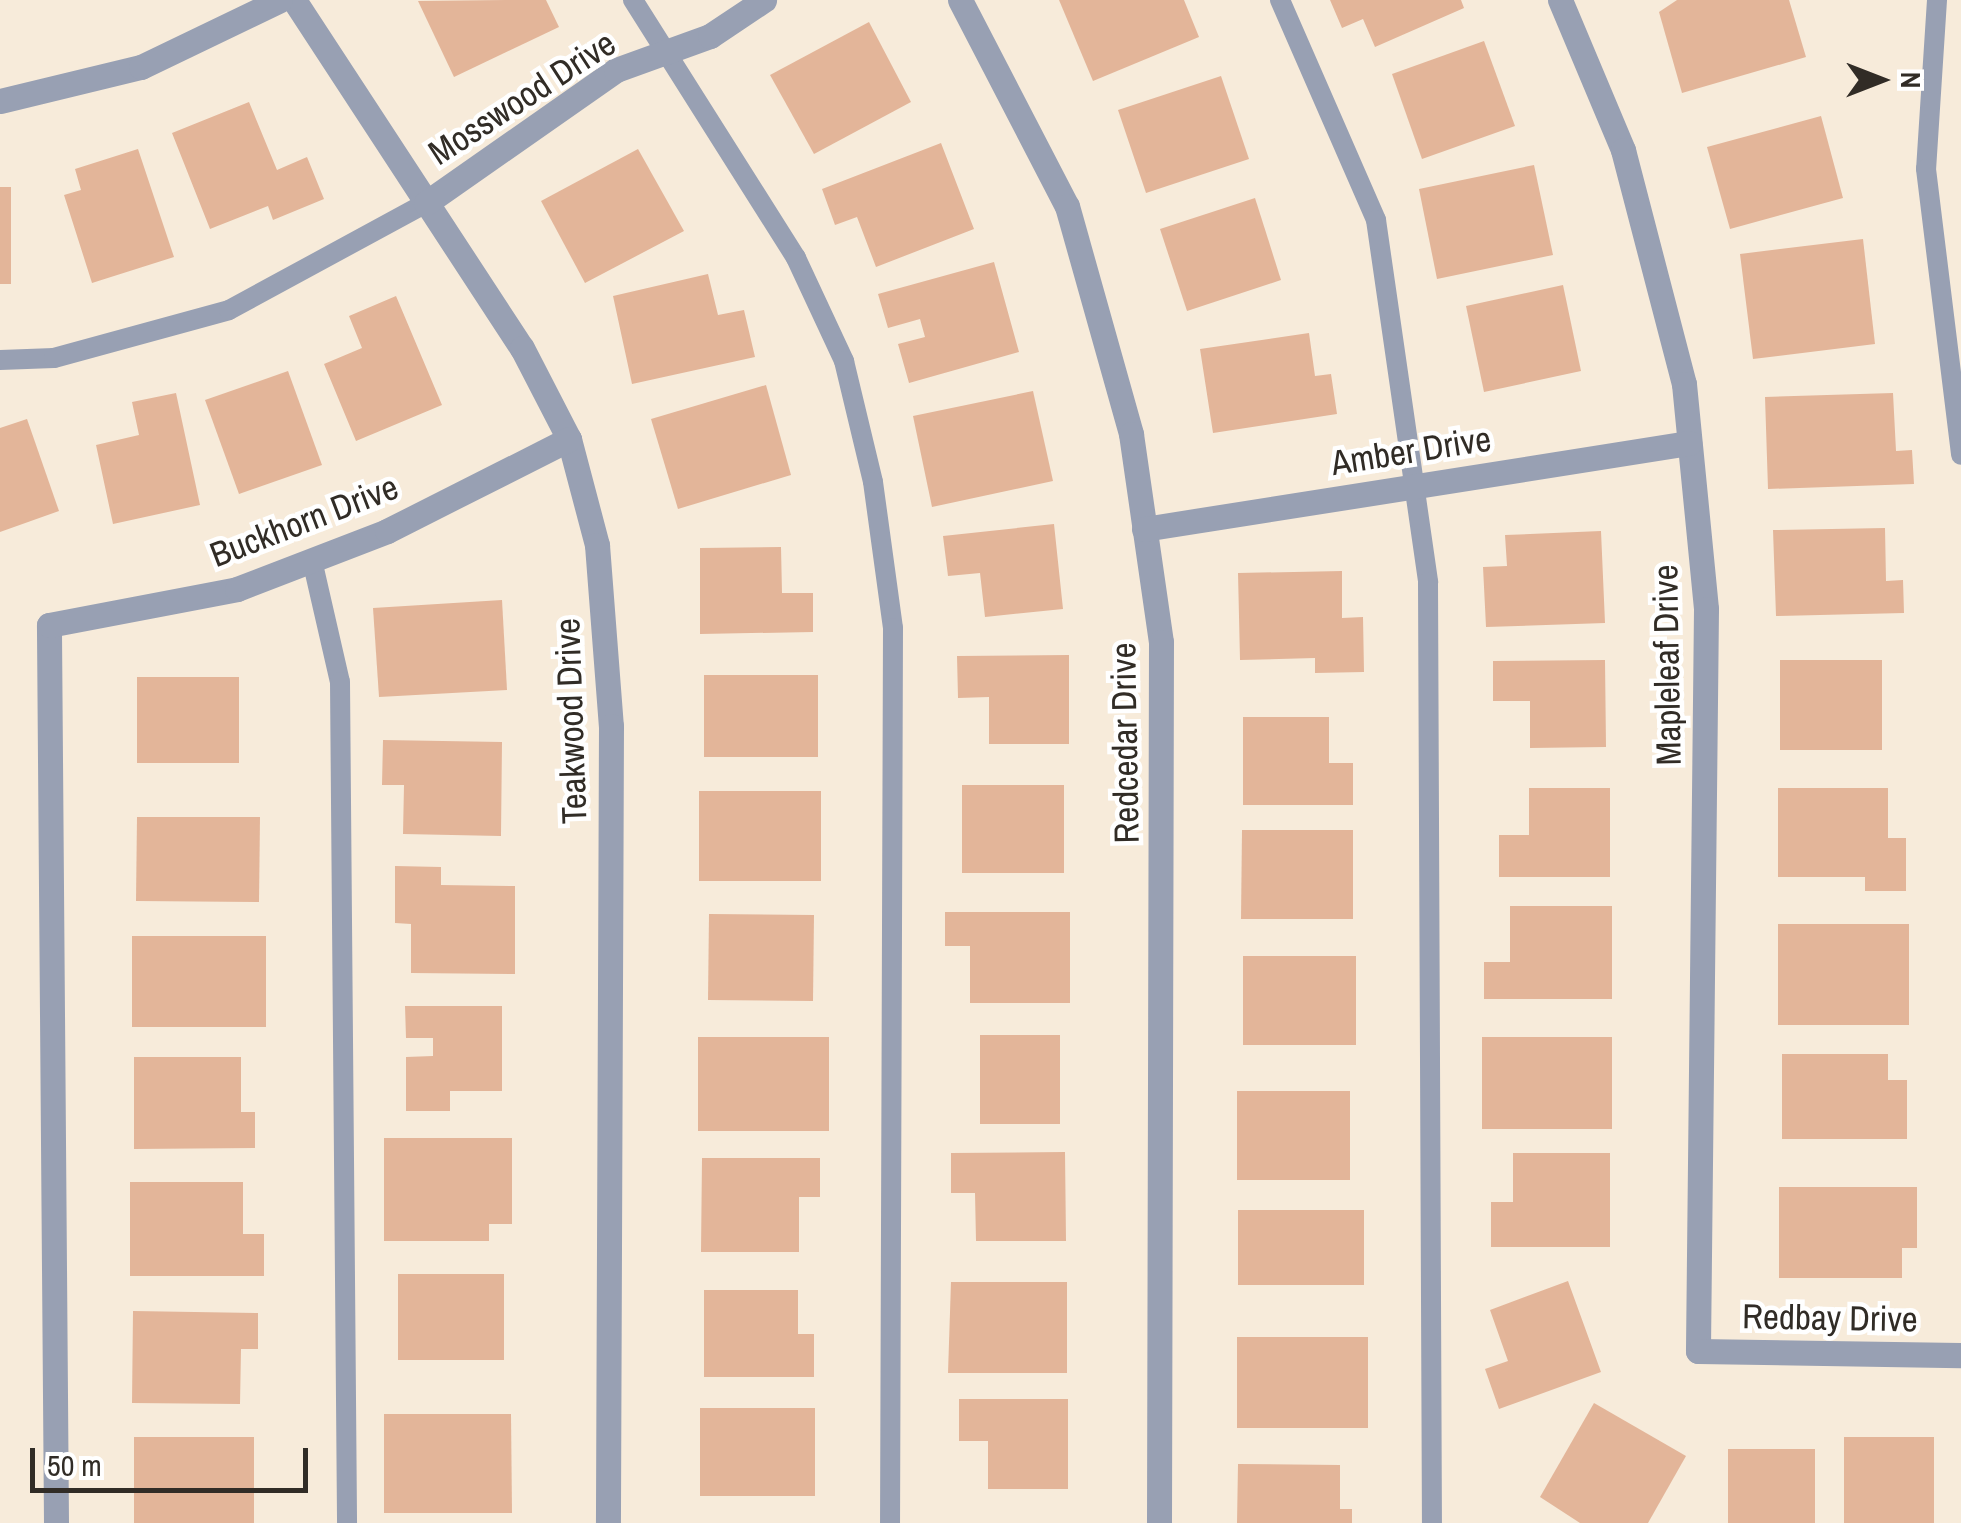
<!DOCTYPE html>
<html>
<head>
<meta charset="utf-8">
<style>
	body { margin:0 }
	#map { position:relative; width:1961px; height:1523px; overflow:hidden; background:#f7ebda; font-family:"Archivo Narrow",sans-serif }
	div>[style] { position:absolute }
	.building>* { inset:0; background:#e3b599 }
	.lane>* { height:20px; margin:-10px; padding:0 10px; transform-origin:10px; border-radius:10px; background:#98a0b3 }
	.street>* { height:25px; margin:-12.5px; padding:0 12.5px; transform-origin:12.5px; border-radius:12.5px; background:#98a0b3 }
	span { translate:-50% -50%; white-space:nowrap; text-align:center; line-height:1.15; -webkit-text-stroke:9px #fff; paint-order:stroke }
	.street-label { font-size:35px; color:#312c26 }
	.north { position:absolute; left:1831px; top:30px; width:100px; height:100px; -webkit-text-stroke:8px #fff; paint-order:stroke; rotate:90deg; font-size:28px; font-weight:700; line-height:40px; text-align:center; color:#312c26 }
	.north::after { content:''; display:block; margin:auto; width:35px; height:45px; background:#312c26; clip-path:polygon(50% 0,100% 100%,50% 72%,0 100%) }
	.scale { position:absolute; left:30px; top:1448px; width:278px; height:45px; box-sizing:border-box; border:5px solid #312c26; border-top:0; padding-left:12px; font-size:30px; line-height:35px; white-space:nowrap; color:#312c26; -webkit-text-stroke:8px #fff; paint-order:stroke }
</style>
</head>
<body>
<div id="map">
	<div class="building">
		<i style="clip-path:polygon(505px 0,546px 0,559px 27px,454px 77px,418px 1px)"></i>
		<i style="clip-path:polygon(1059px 0,1184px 0,1199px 37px,1093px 81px)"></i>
		<i style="clip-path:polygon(1330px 0,1461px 0,1464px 8px,1375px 47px,1363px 19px,1342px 28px)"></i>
		<i style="clip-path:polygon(1677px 0,1789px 0,1806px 57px,1682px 93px,1659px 12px)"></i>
		<i style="clip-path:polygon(869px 22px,911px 102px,814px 154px,770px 75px)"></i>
		<i style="clip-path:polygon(1484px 41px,1515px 126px,1422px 159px,1392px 74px)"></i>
		<i style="clip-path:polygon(1221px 76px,1249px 159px,1146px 193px,1118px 110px)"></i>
		<i style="clip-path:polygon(249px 102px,277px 170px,307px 157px,324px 199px,273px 220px,268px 206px,210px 229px,172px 133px)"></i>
		<i style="clip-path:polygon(1821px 116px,1843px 198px,1730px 229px,1707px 147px)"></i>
		<i style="clip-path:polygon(941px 143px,974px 229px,876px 267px,857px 217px,835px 225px,822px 189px)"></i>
		<i style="clip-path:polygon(138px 149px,174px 257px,92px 283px,64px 195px,81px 190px,75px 169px)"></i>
		<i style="clip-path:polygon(638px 149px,684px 231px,585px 283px,541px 201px)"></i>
		<i style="clip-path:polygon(1534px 165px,1553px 255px,1437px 279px,1419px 189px)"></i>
		<i style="clip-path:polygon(0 187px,11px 187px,11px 284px,0 284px)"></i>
		<i style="clip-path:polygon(1255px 198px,1281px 280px,1187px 311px,1160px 229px)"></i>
		<i style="clip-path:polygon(1863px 239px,1875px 344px,1753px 359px,1740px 254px)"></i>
		<i style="clip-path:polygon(994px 262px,1019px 352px,909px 383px,898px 344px,925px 337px,920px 319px,888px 328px,878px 294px)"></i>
		<i style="clip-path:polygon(708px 274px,718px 315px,744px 310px,755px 357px,632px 384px,613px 296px)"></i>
		<i style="clip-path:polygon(1563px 285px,1581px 371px,1484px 392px,1466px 306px)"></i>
		<i style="clip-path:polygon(396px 296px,442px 405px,356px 441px,324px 364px,362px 348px,349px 316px)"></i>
		<i style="clip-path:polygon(1309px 333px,1315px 376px,1331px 374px,1337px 414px,1213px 433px,1200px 349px)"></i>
		<i style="clip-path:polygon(288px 371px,322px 465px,239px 494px,205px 400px)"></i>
		<i style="clip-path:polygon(766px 385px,791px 475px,678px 509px,651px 419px)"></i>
		<i style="clip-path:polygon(1033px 391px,1053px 481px,932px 507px,913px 416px)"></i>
		<i style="clip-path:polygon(176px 393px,200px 505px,113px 524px,96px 445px,139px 435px,132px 402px)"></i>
		<i style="clip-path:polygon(1893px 393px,1896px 451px,1912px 450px,1914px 484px,1768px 489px,1765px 397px)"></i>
		<i style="clip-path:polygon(27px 419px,59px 511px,0 532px,0 428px)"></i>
		<i style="clip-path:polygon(1054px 524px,1063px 609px,985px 617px,980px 573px,948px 576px,943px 536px)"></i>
		<i style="clip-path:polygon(1885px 528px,1886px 581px,1903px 580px,1904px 613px,1776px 616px,1773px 530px)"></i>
		<i style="clip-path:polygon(1601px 531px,1605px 623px,1486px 627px,1483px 567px,1507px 566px,1505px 535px)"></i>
		<i style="clip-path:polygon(781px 547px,782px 593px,813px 593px,813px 632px,700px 634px,700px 548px)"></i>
		<i style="clip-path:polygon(1342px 571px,1342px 618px,1363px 617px,1364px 672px,1315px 673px,1315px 658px,1240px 660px,1238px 573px)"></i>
		<i style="clip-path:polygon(502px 600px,507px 690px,379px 697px,373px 608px)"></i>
		<i style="clip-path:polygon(1069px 655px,1069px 744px,989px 744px,989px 697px,958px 698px,957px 656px)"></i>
		<i style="clip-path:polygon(1605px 660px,1606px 747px,1530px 748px,1530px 701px,1493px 701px,1493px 661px)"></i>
		<i style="clip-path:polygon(1780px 660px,1882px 660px,1882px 750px,1780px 750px)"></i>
		<i style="clip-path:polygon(704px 675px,818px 675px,818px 757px,704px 757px)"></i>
		<i style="clip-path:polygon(137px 677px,239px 677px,239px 763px,137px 763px)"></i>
		<i style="clip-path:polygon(1243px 717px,1329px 717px,1329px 763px,1353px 763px,1353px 805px,1243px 805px)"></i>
		<i style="clip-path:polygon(383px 740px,502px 742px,501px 836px,403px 834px,404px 785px,382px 785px)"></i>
		<i style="clip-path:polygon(962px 785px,1064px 785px,1064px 873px,962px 873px)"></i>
		<i style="clip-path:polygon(1529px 788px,1610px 788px,1610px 877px,1499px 877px,1499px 835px,1529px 835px)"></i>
		<i style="clip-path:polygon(1778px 788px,1888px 788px,1888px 838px,1906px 838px,1906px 891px,1865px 891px,1865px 877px,1778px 877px)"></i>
		<i style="clip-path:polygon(699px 791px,821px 791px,821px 881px,699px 881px)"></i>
		<i style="clip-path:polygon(137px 817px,260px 817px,259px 902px,136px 901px)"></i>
		<i style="clip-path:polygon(1242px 830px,1353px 830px,1353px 919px,1241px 919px)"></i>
		<i style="clip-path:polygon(395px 866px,441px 867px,441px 885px,515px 886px,515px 974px,411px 973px,411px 924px,395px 923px)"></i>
		<i style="clip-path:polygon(1510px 906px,1612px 906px,1612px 999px,1484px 999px,1484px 962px,1510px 962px)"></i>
		<i style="clip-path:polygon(945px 912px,1070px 912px,1070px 1003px,970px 1003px,970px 946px,945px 946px)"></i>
		<i style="clip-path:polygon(709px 914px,814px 915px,813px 1001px,708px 1000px)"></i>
		<i style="clip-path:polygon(1778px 924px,1909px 924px,1909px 1025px,1778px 1025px)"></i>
		<i style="clip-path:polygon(132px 936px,266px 936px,266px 1027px,132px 1027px)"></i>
		<i style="clip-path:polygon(1243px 956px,1356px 956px,1356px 1045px,1243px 1045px)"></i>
		<i style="clip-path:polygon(405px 1006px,502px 1006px,502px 1091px,450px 1091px,450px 1111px,406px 1111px,406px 1057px,433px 1056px,433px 1038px,406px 1038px)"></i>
		<i style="clip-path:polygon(980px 1035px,1060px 1035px,1060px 1124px,980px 1124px)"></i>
		<i style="clip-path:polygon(698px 1037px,829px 1037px,829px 1131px,698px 1131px)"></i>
		<i style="clip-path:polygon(1482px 1037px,1612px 1037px,1612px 1129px,1482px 1129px)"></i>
		<i style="clip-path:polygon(1782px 1054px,1888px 1054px,1888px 1080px,1907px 1080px,1907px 1139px,1782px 1139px)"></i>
		<i style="clip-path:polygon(134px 1057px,241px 1057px,241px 1112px,255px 1112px,255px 1148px,134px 1149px)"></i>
		<i style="clip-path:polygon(1237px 1091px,1350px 1091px,1350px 1180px,1237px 1180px)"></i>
		<i style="clip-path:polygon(384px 1138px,512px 1138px,512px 1224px,489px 1224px,489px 1241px,384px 1241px)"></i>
		<i style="clip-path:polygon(1065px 1152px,1066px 1241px,976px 1241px,975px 1193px,951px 1193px,951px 1153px)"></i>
		<i style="clip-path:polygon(1513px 1153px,1610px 1153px,1610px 1247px,1491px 1247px,1491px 1202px,1513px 1202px)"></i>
		<i style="clip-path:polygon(702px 1158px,820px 1158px,820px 1197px,799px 1197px,799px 1252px,701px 1252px)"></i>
		<i style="clip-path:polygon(130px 1182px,243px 1182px,243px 1234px,264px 1234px,264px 1276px,130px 1276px)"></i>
		<i style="clip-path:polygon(1779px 1187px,1917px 1187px,1917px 1248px,1902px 1248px,1902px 1278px,1779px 1278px)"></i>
		<i style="clip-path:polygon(1238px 1210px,1364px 1210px,1364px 1285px,1238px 1285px)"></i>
		<i style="clip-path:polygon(398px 1274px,504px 1274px,504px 1360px,398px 1360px)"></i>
		<i style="clip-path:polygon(1568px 1281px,1601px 1372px,1499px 1409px,1485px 1369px,1508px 1361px,1490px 1310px)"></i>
		<i style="clip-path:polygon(951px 1282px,1067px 1282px,1067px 1373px,948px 1373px)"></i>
		<i style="clip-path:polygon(704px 1290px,798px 1290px,798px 1334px,814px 1334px,814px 1377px,704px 1377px)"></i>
		<i style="clip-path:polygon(133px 1311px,258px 1313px,258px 1349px,241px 1349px,240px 1404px,132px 1403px)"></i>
		<i style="clip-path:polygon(1237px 1337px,1368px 1337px,1368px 1428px,1237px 1428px)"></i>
		<i style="clip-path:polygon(959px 1399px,1068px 1399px,1068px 1489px,988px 1489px,988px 1441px,959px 1441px)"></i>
		<i style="clip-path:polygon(1594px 1403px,1686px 1456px,1648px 1523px,1580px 1523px,1540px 1497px)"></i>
		<i style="clip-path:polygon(700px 1408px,815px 1408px,815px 1496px,700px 1496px)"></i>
		<i style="clip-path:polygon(384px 1414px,511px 1414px,512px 1513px,384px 1513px)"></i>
		<i style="clip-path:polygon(134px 1437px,254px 1437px,254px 1523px,134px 1523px)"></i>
		<i style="clip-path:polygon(1844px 1437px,1934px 1437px,1934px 1523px,1844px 1523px)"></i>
		<i style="clip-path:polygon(1728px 1449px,1815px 1449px,1815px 1523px,1728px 1523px)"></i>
		<i style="clip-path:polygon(1238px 1464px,1340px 1465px,1340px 1509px,1352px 1509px,1352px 1523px,1237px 1523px)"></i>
	</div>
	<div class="lane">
		<i style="left:633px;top:0;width:305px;rotate:57.7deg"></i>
		<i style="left:796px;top:258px;width:114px;rotate:65deg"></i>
		<i style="left:844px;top:361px;width:124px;rotate:76.5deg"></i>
		<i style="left:873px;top:482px;width:147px;rotate:82.2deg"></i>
		<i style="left:893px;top:628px;width:895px;rotate:90.19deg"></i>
		<i style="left:1280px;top:0;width:240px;rotate:66.4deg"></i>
		<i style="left:1376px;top:220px;width:366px;rotate:81.8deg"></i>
		<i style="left:1428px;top:582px;width:941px;rotate:89.76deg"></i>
		<i style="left:1937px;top:0;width:169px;rotate:93.7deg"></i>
		<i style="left:1926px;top:169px;width:288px;rotate:83deg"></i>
		<i style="left:0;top:360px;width:54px;rotate:-2.1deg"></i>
		<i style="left:54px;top:358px;width:181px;rotate:-15.3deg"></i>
		<i style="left:229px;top:310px;width:224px;rotate:-28.5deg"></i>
		<i style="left:312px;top:560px;width:125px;rotate:77.1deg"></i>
		<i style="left:340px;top:682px;width:841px;rotate:89.52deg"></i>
	</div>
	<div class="street">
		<i style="left:294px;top:0;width:416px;rotate:56.8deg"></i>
		<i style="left:522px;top:348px;width:102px;rotate:62.7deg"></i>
		<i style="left:569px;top:439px;width:110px;rotate:75.2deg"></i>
		<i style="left:597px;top:545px;width:182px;rotate:85.6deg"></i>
		<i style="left:611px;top:726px;width:797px;rotate:90.22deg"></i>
		<i style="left:960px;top:0;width:232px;rotate:62.6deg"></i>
		<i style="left:1067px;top:206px;width:237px;rotate:74.3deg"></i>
		<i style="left:1131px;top:434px;width:210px;rotate:81.8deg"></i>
		<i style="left:1161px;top:642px;width:881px;rotate:90.13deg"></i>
		<i style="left:1560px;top:0;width:163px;rotate:67.2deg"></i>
		<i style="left:1623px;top:150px;width:242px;rotate:75.4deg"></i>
		<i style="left:1684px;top:384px;width:226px;rotate:84.4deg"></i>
		<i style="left:1706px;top:609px;width:742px;rotate:90.62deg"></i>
		<i style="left:1698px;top:1351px;width:263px;rotate:0.9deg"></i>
		<i style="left:0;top:101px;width:145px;rotate:-13.6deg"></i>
		<i style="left:141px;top:67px;width:154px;rotate:-25.7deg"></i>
		<i style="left:426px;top:203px;width:232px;rotate:-35deg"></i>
		<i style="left:616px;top:70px;width:100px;rotate:-19.9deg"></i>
		<i style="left:710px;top:36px;width:65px;rotate:-33.7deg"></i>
		<i style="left:1144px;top:529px;width:552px;rotate:-8.97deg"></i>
		<i style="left:56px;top:1523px;width:898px;rotate:-90.45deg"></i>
		<i style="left:49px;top:625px;width:191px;rotate:-10.8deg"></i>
		<i style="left:237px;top:589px;width:161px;rotate:-21.1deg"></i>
		<i style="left:387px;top:531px;width:204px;rotate:-26.8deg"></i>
	</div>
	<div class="street-label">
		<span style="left:522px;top:98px;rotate:-33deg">Mosswood Drive</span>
		<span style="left:1411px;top:451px;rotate:-9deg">Amber Drive</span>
		<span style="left:304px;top:521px;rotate:-21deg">Buckhorn Drive</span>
		<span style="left:1667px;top:665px;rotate:-91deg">Mapleleaf Drive</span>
		<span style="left:571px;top:721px;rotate:-92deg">Teakwood Drive</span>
		<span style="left:1125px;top:743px;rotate:-91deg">Redcedar Drive</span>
		<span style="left:1830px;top:1318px;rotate:1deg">Redbay Drive</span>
	</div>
	<div class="north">N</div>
	<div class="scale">50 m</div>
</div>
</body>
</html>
